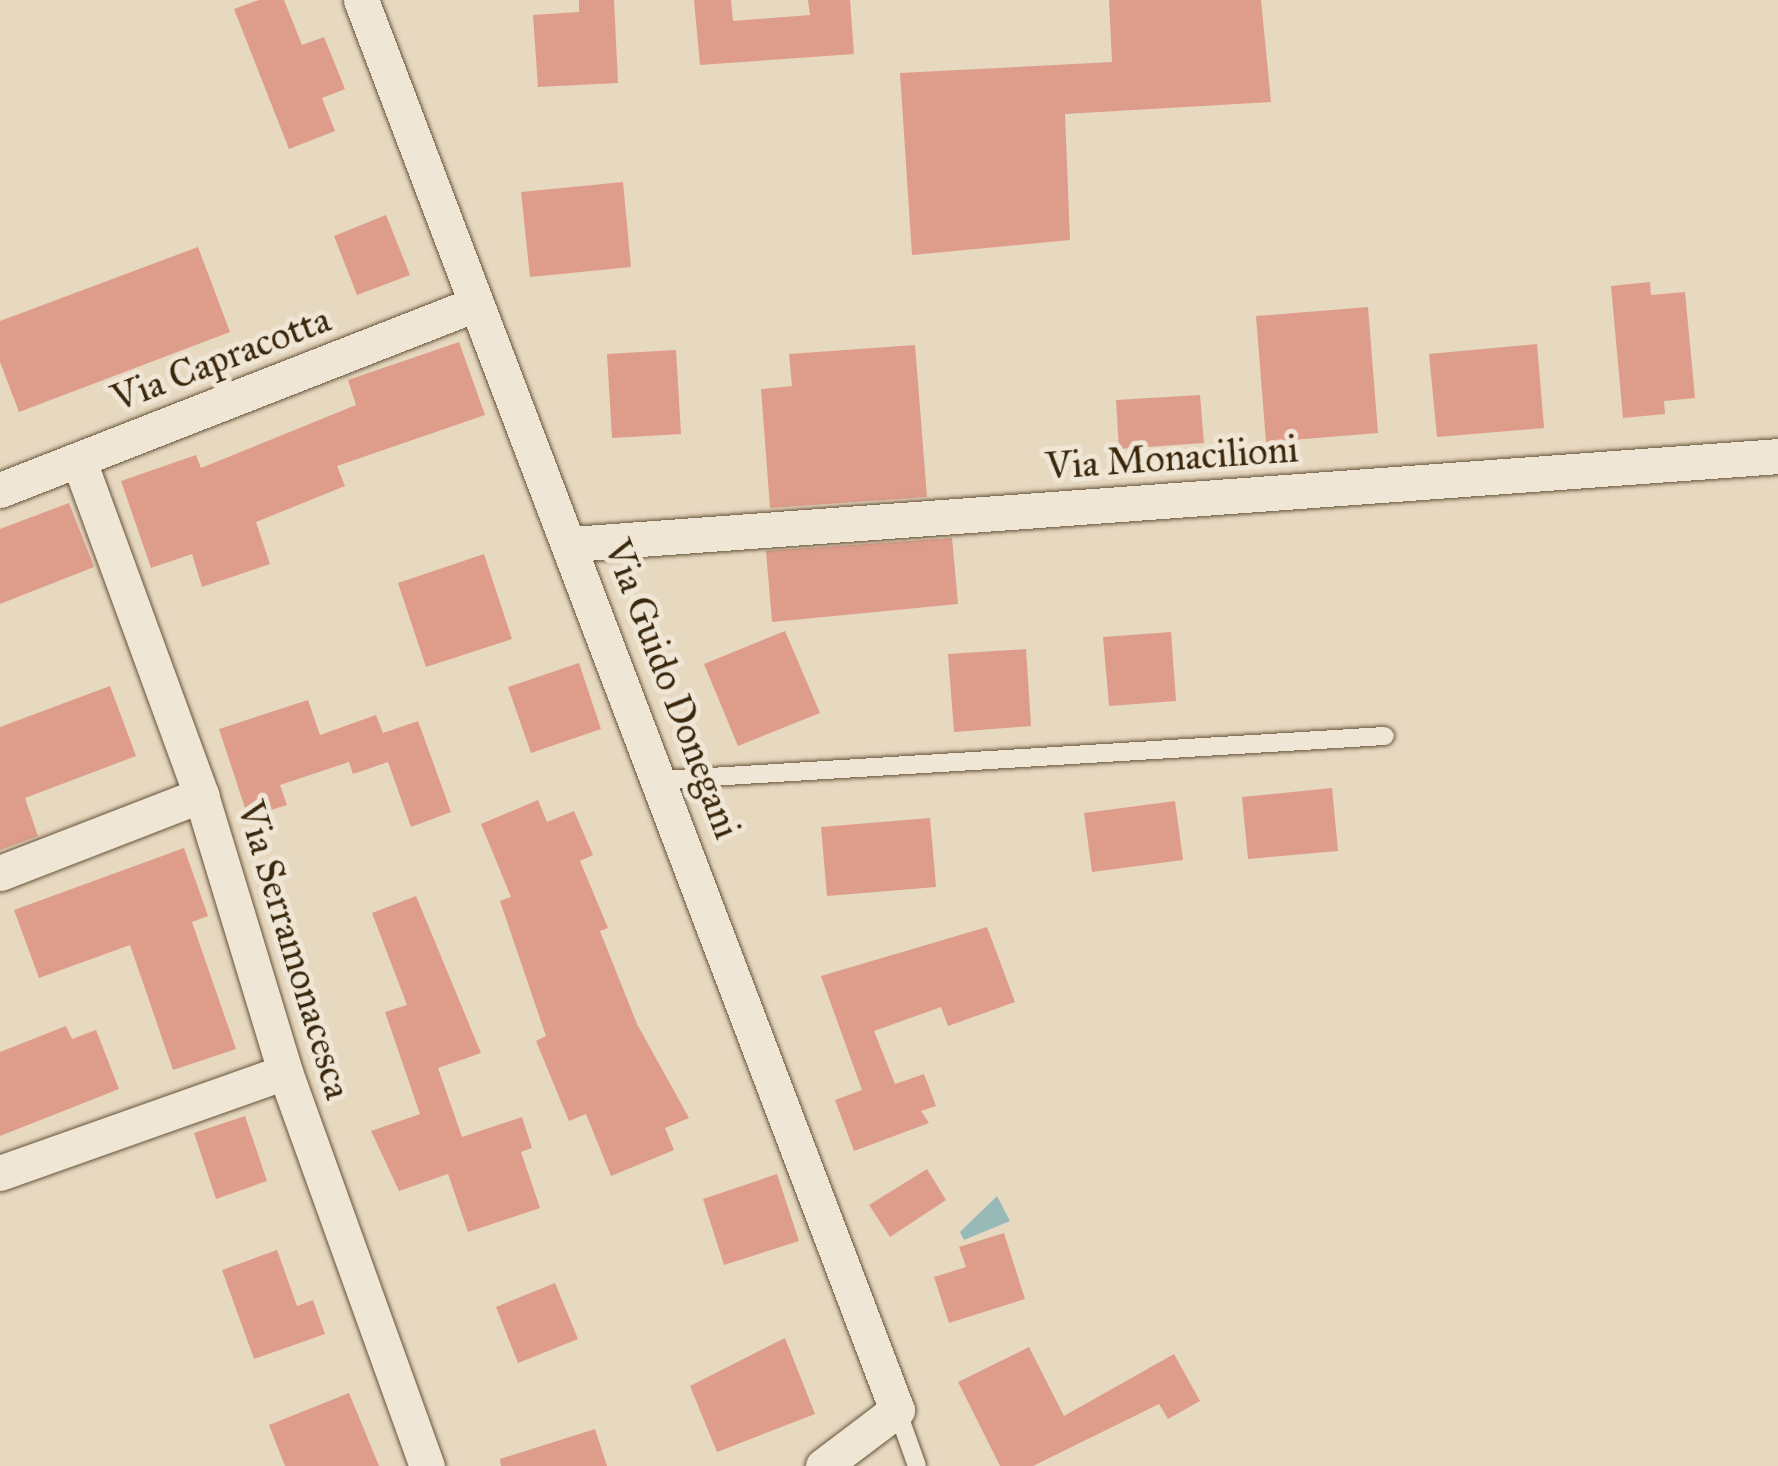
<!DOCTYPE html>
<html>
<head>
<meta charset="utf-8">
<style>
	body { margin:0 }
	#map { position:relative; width:1778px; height:1466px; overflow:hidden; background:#e7d8c0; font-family:"IM FELL Great Primer",serif }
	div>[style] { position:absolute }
	.water>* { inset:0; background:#97b9b8 }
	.building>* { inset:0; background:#de9d8b }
	.roads { filter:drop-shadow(0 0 2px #665338) drop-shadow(0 0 2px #665338) }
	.service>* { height:18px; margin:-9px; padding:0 9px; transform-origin:9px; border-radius:9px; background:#efe6d6 }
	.minor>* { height:35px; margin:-17.5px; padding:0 17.5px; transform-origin:17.5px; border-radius:17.5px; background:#efe6d6 }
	span { translate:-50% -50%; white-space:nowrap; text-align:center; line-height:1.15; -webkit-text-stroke:10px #efe6d6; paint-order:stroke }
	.street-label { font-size:38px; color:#3b270b }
</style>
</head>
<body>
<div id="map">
	<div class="water">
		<i style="clip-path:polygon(997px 1196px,1010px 1221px,964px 1240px,960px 1232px)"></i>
	</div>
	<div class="building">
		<i style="clip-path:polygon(259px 0,284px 0,302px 45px,324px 37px,345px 89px,322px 98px,335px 131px,289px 149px,234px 9px)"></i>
		<i style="clip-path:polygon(579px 0,614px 0,618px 83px,538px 87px,533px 15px,579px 12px)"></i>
		<i style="clip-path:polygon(694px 0,731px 0,733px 21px,810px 15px,808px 0,850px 0,854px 54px,700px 65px)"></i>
		<i style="clip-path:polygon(1109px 0,1261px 0,1271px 102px,1065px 114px,1070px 240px,912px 255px,900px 73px,1112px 62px)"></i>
		<i style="clip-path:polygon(623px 182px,631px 267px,530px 277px,521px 192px)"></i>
		<i style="clip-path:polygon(386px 215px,410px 275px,357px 295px,334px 236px)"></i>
		<i style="clip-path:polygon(198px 247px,230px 332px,19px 412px,0 362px,0 321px)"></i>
		<i style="clip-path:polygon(1650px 282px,1651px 295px,1685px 292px,1695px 398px,1664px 401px,1665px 414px,1623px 418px,1611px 286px)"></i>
		<i style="clip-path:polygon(1368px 307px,1378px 433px,1266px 442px,1256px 316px)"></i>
		<i style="clip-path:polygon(459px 342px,485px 415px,337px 466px,345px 486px,256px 522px,270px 564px,202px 587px,192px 554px,151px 568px,121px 481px,196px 455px,201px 468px,356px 405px,348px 380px)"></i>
		<i style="clip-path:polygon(1537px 344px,1544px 428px,1437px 437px,1429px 354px)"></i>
		<i style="clip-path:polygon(915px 345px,927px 497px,770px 508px,761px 389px,792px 386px,789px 354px)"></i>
		<i style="clip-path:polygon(676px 350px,681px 434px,612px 438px,607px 354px)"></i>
		<i style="clip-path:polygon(1200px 395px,1204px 443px,1119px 449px,1116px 400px)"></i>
		<i style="clip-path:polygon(69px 503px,94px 567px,0 604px,0 529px)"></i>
		<i style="clip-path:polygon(952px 538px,958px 604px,772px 622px,766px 551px)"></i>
		<i style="clip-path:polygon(484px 554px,512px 639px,426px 667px,398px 583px)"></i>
		<i style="clip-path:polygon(785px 631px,820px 713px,738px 746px,704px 664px)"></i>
		<i style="clip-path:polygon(1171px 632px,1176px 701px,1109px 706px,1103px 637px)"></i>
		<i style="clip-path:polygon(1026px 649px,1031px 726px,954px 732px,948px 654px)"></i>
		<i style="clip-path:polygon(579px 663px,601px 729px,531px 753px,508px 687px)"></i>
		<i style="clip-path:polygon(110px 686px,136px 756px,25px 798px,38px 836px,0 850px,0 727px)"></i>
		<i style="clip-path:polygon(308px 700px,320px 735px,376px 715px,383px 733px,418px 721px,451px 812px,411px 827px,388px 762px,353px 774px,349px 762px,280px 785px,287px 805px,248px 817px,219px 729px)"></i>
		<i style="clip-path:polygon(1332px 788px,1338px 851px,1248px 859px,1242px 797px)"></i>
		<i style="clip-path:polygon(538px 800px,547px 822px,574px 811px,593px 855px,580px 861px,608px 928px,600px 931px,637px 1024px,689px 1118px,665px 1128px,674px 1150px,611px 1176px,586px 1114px,569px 1121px,536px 1041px,546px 1036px,500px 901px,511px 897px,481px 824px)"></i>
		<i style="clip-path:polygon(1175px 801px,1183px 860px,1092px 872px,1084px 813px)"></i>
		<i style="clip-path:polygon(930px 818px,936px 887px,827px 896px,821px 827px)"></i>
		<i style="clip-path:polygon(184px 848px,208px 916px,192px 922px,236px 1049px,173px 1070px,130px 945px,39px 978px,14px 910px)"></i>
		<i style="clip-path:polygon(416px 896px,481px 1053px,438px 1068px,462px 1137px,522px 1117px,532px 1148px,521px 1152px,540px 1208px,468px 1232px,448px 1174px,399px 1191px,371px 1131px,420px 1114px,385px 1012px,407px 1005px,372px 913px)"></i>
		<i style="clip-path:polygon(987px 927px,1015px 1002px,948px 1026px,941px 1007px,874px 1031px,895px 1084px,924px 1074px,936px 1106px,921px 1111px,929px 1123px,854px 1151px,835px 1100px,862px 1090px,821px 976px)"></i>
		<i style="clip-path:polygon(66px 1026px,72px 1039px,96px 1030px,119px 1089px,0 1136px,0 1052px)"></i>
		<i style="clip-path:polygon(245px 1116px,267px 1181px,216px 1199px,194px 1133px)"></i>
		<i style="clip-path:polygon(927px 1169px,946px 1200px,890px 1237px,869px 1205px)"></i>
		<i style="clip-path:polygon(777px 1174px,799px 1241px,724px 1265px,703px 1199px)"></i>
		<i style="clip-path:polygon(1004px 1233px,1025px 1299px,949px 1323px,934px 1277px,966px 1267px,959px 1247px)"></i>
		<i style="clip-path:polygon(277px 1250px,297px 1306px,313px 1300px,325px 1334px,254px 1359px,222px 1270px)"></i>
		<i style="clip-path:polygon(555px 1283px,578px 1339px,518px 1363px,496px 1307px)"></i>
		<i style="clip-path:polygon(785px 1338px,815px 1414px,717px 1452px,690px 1386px)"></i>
		<i style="clip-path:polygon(1029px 1347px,1064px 1416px,1174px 1354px,1200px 1401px,1168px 1419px,1159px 1404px,1033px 1466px,1000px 1466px,958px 1382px)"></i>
		<i style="clip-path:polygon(349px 1393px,379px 1466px,285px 1466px,269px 1425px)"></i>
		<i style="clip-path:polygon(595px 1429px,607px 1466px,501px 1466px,500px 1459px)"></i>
	</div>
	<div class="roads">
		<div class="service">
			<i style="left:661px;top:780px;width:725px;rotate:-3.48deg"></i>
			<i style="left:897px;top:1410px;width:59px;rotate:70.3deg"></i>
		</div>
		<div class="minor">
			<i style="left:361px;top:0;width:1508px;rotate:69.19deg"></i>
			<i style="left:897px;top:1410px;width:93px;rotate:142.9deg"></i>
			<i style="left:79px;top:461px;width:356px;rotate:69.9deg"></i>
			<i style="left:201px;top:795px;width:289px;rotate:73.1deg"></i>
			<i style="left:285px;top:1072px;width:419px;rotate:70.2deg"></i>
			<i style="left:0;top:490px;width:508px;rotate:-21.36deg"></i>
			<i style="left:572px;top:544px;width:1209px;rotate:-4.17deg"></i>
			<i style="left:0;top:873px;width:216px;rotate:-21.2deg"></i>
			<i style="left:0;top:1173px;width:302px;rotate:-19.5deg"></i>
		</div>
	</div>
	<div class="street-label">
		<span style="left:221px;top:359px;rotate:-21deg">Via Capracotta</span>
		<span style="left:1172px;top:458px;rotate:-4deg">Via Monacilioni</span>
		<span style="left:672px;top:689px;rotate:69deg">Via Guido Donegani</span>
		<span style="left:294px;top:950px;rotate:73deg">Via Serramonacesca</span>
	</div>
</div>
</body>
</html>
